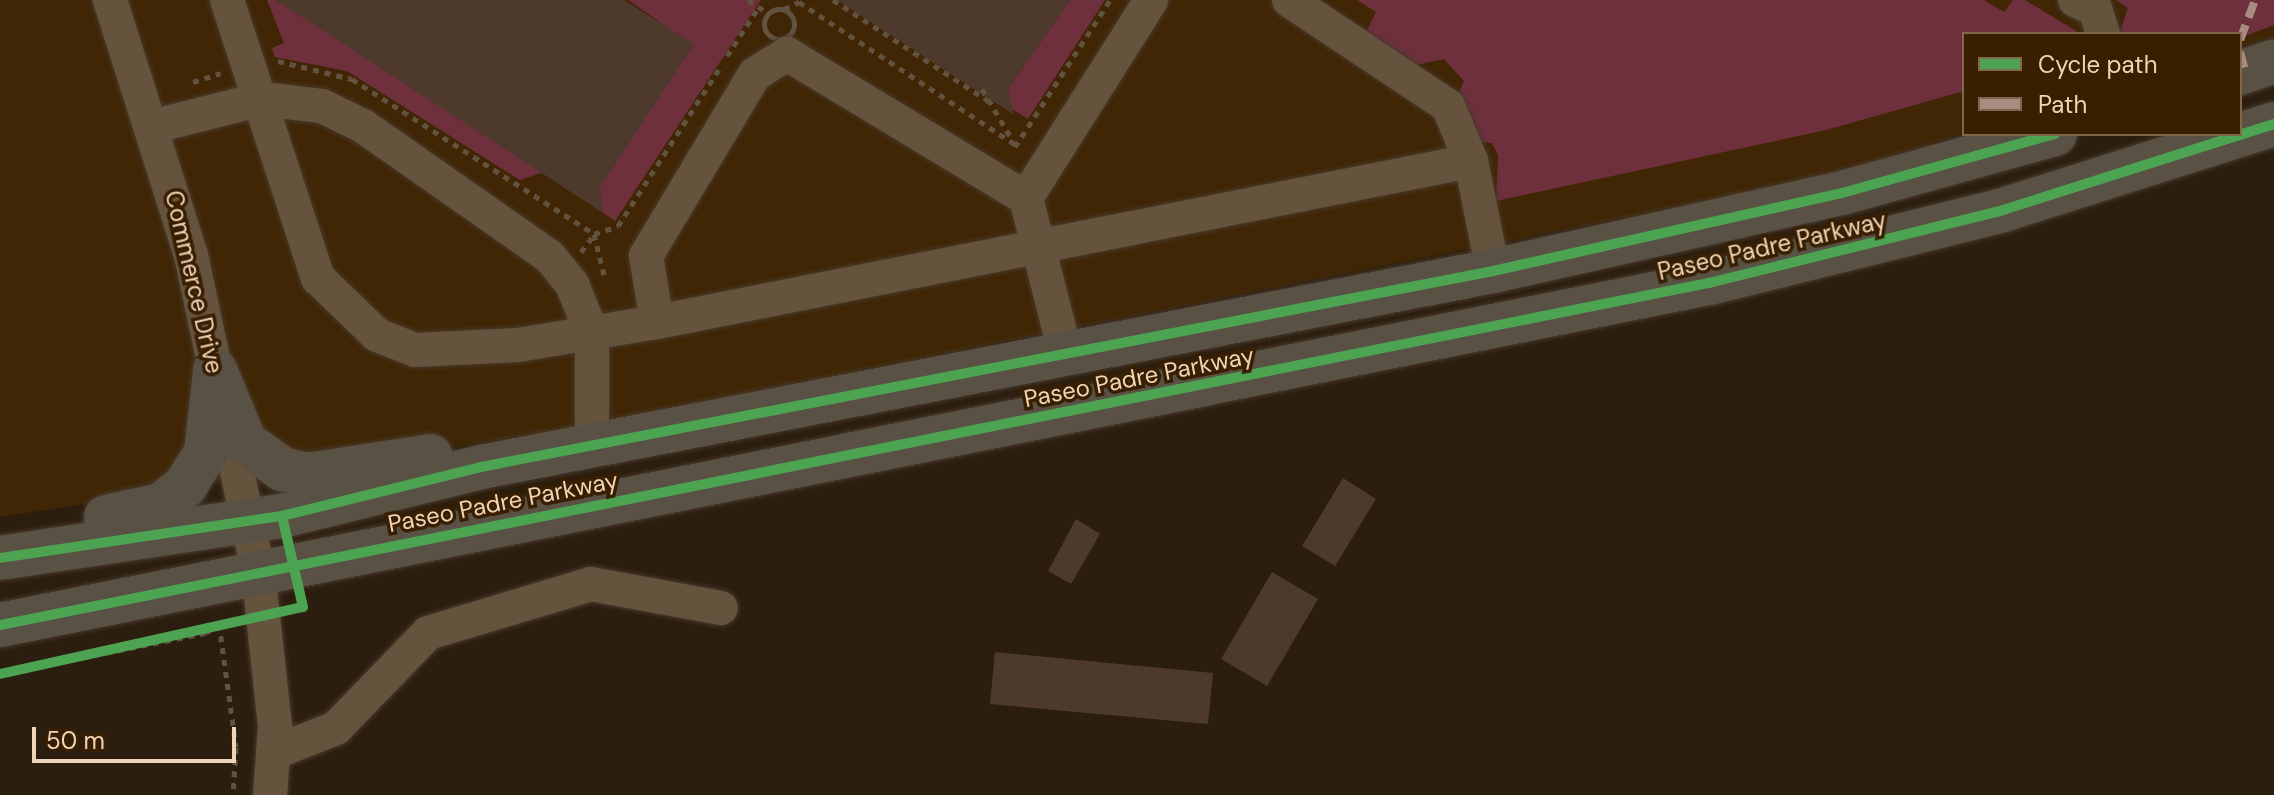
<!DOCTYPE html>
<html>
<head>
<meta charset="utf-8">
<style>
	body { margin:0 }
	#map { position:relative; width:2274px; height:795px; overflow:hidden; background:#2c1e0e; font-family:"DM Sans",sans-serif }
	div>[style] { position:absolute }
	.built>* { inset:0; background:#402604 }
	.green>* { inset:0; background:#6e303d }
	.building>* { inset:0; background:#4d3a2c }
	.path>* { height:5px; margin-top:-2.5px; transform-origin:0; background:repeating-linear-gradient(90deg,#625341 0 6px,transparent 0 12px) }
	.path>.ring { margin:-2.5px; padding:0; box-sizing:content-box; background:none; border:5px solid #625341; border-radius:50% }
	.roads { filter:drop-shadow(0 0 2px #483a2e) drop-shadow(0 0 2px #483a2e) }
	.minor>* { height:34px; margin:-17px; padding:0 17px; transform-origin:17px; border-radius:17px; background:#65533e }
	.major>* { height:44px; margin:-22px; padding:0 22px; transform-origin:22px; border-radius:22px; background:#595144 }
	.quiet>* { height:8px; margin-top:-4px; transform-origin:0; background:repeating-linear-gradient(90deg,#a88b81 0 16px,transparent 0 24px) }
	.cycleway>* { height:10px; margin:-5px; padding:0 5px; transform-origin:5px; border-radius:5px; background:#4ca352 }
	span { translate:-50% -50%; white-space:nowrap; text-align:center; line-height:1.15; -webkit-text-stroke:7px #391f01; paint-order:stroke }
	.street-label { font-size:24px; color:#f0d4b8 }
	.legend { position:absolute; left:1962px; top:32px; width:280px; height:104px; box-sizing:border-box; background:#391f01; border:2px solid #82674a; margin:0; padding:10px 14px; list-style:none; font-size:24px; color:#f0d4b8 }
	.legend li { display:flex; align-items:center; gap:16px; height:40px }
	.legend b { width:40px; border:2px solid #82674a }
	.scale { position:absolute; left:32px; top:727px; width:204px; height:36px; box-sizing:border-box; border:4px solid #f0d4b8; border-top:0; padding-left:10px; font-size:24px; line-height:28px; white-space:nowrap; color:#f0d4b8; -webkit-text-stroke:6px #391f01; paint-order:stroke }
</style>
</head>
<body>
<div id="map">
	<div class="built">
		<i style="clip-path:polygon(0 0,2274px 0,2274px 37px,2240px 47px,2240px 34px,1964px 34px,1964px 133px,1818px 179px,559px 430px,0 517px)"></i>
	</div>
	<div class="green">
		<i style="clip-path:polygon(267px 0,276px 0,547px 171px,520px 180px,347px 71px,275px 57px,272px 48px,284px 43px)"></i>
		<i style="clip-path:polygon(628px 0,761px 0,615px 221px,603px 213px,599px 188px,693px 45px)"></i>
		<i style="clip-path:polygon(1070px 0,1105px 0,1028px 119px,1012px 109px,1008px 89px)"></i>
		<i style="clip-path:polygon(1357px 0,1984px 0,2004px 12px,2013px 0,2025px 0,2081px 34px,1964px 34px,1964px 91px,1826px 130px,1496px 201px,1498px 155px,1492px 143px,1480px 142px,1458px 94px,1464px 81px,1444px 59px,1416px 65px,1366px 32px,1376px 12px)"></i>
		<i style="clip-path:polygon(2116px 0,2274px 0,2274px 25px,2240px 38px,2119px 34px,2128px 8px)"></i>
	</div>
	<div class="building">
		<i style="clip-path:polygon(276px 0,624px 0,694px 44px,599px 188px,603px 213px)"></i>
		<i style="clip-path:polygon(837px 0,1070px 0,1008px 89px,1014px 115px)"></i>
		<i style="clip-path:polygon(1343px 478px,1376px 499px,1335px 566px,1302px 546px)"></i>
		<i style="clip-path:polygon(1076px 519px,1100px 534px,1071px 584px,1048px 571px)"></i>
		<i style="clip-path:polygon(1272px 572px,1318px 599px,1267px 686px,1221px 659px)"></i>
		<i style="clip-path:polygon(995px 652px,1213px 673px,1208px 724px,990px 704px)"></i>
	</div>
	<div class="path">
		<i style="left:748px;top:0;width:24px;rotate:33deg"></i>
		<i style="left:833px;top:0;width:187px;rotate:33deg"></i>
		<i class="ring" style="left:764px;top:9px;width:25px;height:25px"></i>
		<i style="left:784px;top:9px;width:17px;rotate:-25deg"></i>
		<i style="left:799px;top:2px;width:260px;rotate:33.4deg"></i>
		<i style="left:727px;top:56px;width:59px;rotate:-56.9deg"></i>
		<i style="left:278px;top:61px;width:76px;rotate:13.7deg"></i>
		<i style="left:352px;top:79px;width:287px;rotate:32.6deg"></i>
		<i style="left:594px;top:234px;width:25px;rotate:-18deg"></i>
		<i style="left:618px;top:226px;width:188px;rotate:-57.2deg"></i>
		<i style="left:193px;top:82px;width:29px;rotate:-18deg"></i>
		<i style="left:982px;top:89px;width:61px;rotate:59.2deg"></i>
		<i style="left:1015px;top:147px;width:175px;rotate:-57.1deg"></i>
		<i style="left:594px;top:234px;width:46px;rotate:76.3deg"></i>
		<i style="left:581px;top:252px;width:21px;rotate:-53deg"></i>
		<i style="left:219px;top:624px;width:124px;rotate:82.1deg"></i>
		<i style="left:236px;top:747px;width:48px;rotate:93.6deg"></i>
		<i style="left:0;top:674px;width:210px;rotate:-11.3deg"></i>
		<i style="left:206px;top:633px;width:17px;rotate:-36deg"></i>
	</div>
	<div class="roads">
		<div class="minor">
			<i style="left:110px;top:0;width:268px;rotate:72.4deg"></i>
			<i style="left:191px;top:255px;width:322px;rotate:78deg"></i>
			<i style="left:258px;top:570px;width:157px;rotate:83.8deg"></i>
			<i style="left:275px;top:726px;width:69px;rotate:94.1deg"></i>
			<i style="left:227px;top:0;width:293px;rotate:71.9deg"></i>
			<i style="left:318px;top:278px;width:82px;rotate:44deg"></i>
			<i style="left:377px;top:335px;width:41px;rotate:21.5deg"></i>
			<i style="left:415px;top:350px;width:103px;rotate:-2.8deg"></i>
			<i style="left:518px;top:345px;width:141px;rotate:-9.4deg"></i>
			<i style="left:657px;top:322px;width:830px;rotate:-11.19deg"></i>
			<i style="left:1289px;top:0;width:191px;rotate:33.7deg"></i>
			<i style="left:1448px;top:106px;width:60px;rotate:67.3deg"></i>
			<i style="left:1471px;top:161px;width:112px;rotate:78.7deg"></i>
			<i style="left:2075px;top:0;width:22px;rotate:24deg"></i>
			<i style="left:2095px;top:9px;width:26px;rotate:72deg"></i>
			<i style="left:155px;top:126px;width:110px;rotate:-14.2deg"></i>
			<i style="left:262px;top:99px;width:60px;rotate:6.7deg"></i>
			<i style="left:322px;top:106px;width:46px;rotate:26deg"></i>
			<i style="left:363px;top:126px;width:228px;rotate:35deg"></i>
			<i style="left:550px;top:257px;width:35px;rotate:51deg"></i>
			<i style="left:572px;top:284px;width:54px;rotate:68.2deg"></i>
			<i style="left:592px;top:334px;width:112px;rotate:90deg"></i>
			<i style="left:1026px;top:198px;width:234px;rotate:-57.7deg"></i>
			<i style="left:657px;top:322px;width:67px;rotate:-99.5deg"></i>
			<i style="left:646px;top:256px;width:212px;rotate:-59.1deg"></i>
			<i style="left:755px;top:74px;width:38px;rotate:-32deg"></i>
			<i style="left:787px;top:54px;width:279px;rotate:31.1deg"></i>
			<i style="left:1026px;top:198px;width:163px;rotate:75.8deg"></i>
			<i style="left:273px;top:753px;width:68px;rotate:-21.6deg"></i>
			<i style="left:336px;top:728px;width:132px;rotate:-45.9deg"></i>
			<i style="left:428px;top:633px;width:170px;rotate:-16.7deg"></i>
			<i style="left:591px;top:584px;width:132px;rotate:10.5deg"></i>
		</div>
		<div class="major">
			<i style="left:2240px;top:73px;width:36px;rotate:-19deg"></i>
			<i style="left:215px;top:370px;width:78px;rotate:67.4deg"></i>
			<i style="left:245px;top:442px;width:46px;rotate:36.1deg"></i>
			<i style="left:282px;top:469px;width:27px;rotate:13deg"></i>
			<i style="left:308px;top:475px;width:124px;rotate:-8.8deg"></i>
			<i style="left:106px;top:517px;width:56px;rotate:-12.3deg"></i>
			<i style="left:161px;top:505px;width:31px;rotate:-38deg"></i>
			<i style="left:185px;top:486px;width:40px;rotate:-58deg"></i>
			<i style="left:206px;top:452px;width:81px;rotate:-83.6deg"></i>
			<i style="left:0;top:558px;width:285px;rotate:-8.5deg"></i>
			<i style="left:282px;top:516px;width:205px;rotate:-13.8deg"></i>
			<i style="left:481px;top:467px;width:1031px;rotate:-10.96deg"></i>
			<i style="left:1493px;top:271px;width:358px;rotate:-12.6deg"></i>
			<i style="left:1842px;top:193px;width:221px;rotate:-15.5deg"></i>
			<i style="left:0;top:625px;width:1743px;rotate:-11.32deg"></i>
			<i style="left:1709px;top:283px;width:303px;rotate:-13.9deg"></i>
			<i style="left:2003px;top:210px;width:284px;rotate:-17.6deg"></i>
		</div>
	</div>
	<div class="quiet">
		<i style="left:2240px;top:40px;width:43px;rotate:-69.4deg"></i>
		<i style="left:2240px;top:52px;width:20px;rotate:75deg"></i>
	</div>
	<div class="cycleway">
		<i style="left:0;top:558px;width:285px;rotate:-8.5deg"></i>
		<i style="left:282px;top:516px;width:205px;rotate:-13.8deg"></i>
		<i style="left:481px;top:467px;width:1031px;rotate:-10.96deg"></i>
		<i style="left:1493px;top:271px;width:358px;rotate:-12.6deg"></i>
		<i style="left:1842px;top:193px;width:221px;rotate:-15.5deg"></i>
		<i style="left:0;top:625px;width:1743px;rotate:-11.32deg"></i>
		<i style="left:1709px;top:283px;width:303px;rotate:-13.9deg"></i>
		<i style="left:2003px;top:210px;width:284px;rotate:-17.6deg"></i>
		<i style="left:0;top:674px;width:310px;rotate:-12.5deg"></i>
		<i style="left:303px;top:607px;width:93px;rotate:-103deg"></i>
	</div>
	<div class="street-label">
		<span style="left:1772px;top:246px;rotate:-13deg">Paseo Padre Parkway</span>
		<span style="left:194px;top:282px;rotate:77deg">Commerce Drive</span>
		<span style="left:1139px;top:377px;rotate:-11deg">Paseo Padre Parkway</span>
		<span style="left:503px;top:502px;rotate:-11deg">Paseo Padre Parkway</span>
	</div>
	<ul class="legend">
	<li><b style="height:10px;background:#4ca352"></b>Cycle path</li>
	<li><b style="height:10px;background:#a88b81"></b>Path</li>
	</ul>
	<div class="scale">50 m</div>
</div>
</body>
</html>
